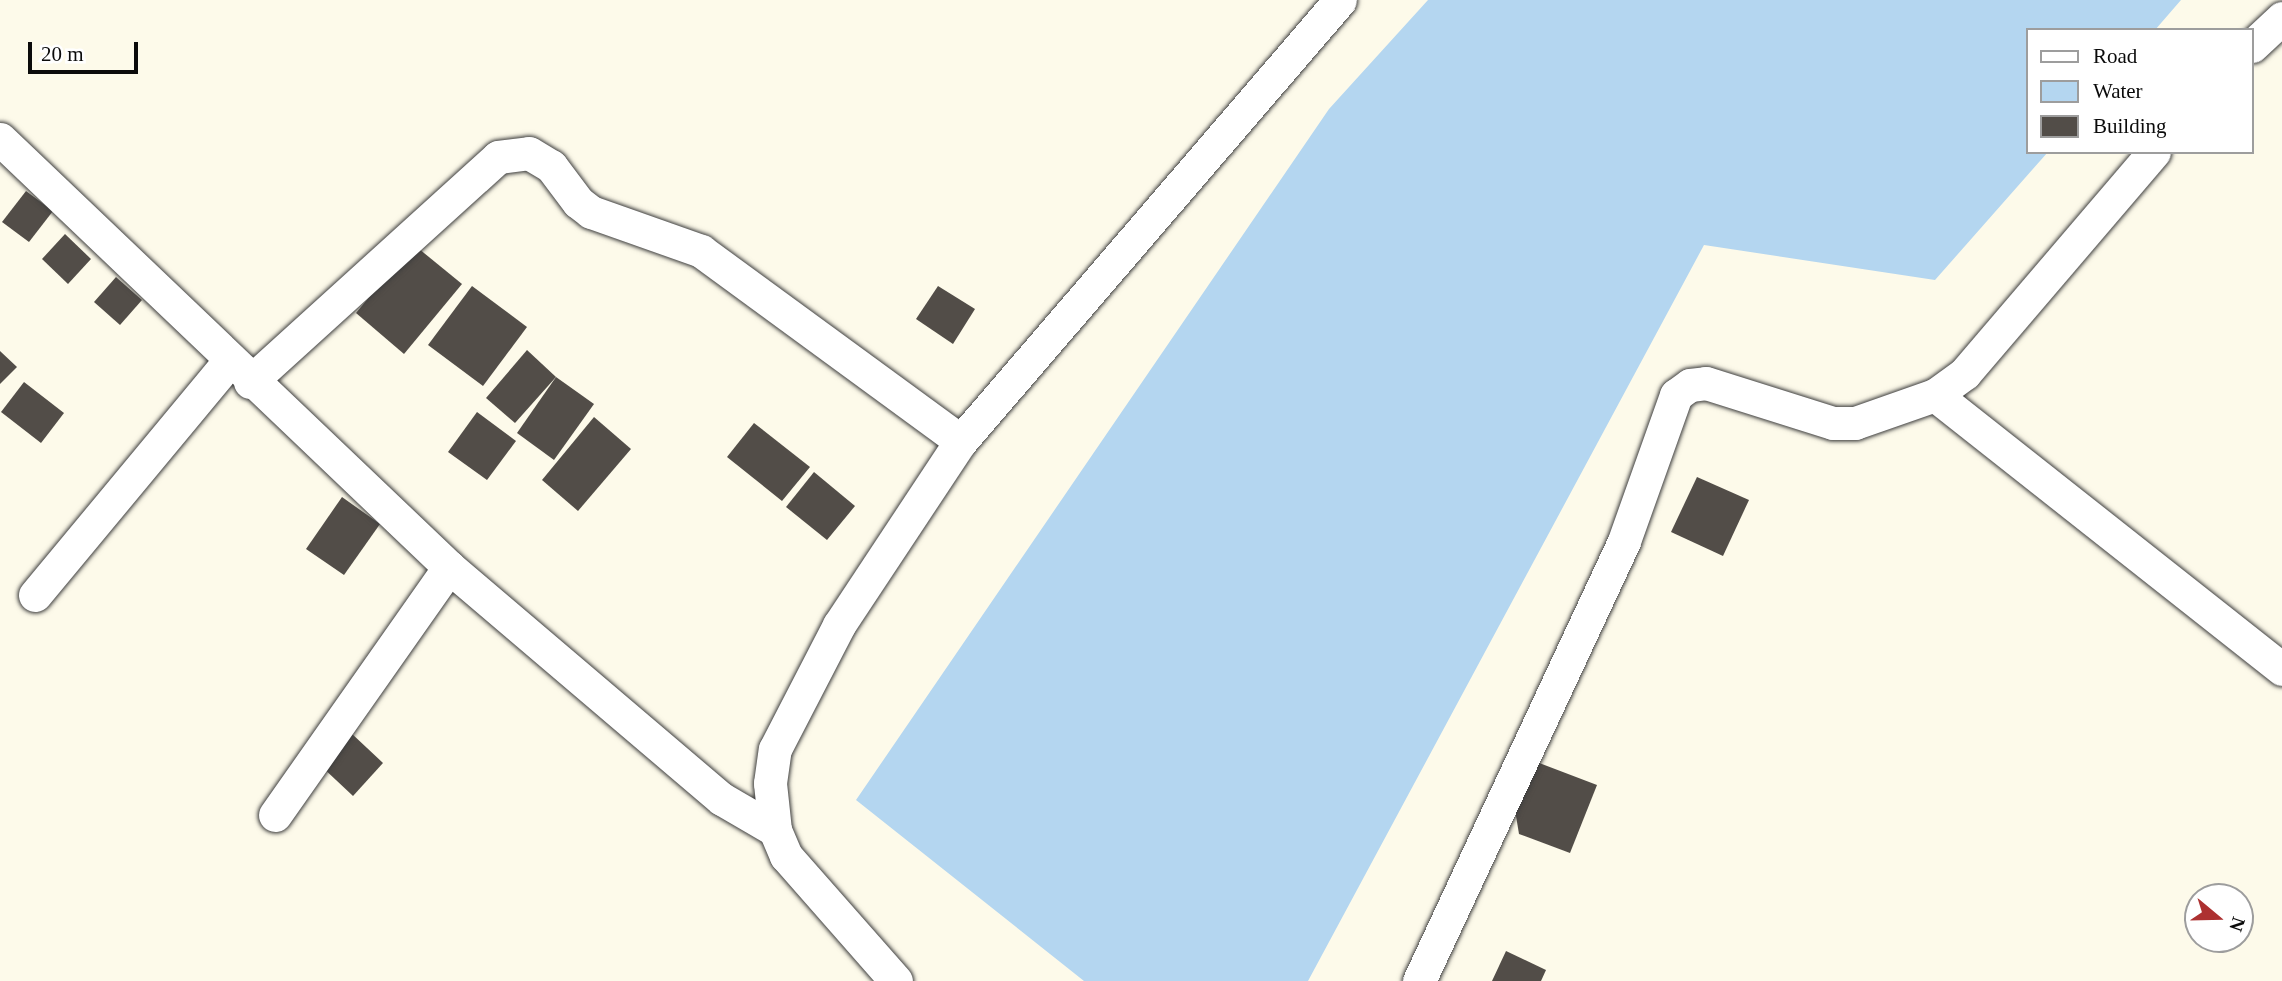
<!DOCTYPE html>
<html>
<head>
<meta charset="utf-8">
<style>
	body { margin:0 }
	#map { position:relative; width:2282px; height:981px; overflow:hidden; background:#fdfaea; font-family:"Times New Roman",serif }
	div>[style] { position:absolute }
	.water>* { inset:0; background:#b4d6f0 }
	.building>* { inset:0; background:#524d48 }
	.roads { filter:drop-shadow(0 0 2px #3e3e3e) drop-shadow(0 0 2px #3e3e3e) }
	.minor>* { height:33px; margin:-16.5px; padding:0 16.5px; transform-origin:16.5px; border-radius:16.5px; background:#fff }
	span { translate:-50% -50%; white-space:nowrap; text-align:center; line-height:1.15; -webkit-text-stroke:7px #fff; paint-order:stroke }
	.legend { position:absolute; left:2026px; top:28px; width:228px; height:126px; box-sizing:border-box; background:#fff; border:2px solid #9d9d9d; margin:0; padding:9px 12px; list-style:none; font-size:21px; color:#0b0b0b }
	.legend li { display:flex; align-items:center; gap:14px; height:35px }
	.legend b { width:35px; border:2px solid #9d9d9d }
	.north { position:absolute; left:2184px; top:883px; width:70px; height:70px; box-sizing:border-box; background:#fff; border:2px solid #9d9d9d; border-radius:50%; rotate:109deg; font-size:19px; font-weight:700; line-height:28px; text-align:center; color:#0b0b0b }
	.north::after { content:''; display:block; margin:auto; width:24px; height:32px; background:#ad3131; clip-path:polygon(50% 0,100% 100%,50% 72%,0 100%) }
	.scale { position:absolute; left:28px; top:42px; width:110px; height:32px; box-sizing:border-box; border:4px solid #0b0b0b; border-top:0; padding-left:9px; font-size:21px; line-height:24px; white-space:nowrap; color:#0b0b0b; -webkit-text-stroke:5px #fff; paint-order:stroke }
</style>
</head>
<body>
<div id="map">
	<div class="water">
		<i style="clip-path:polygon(1428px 0,2181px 0,2155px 30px,2028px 30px,2028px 152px,2048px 152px,1935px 280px,1704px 245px,1308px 981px,1084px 981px,856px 800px,1329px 109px)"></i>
	</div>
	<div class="building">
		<i style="clip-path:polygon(26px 191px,53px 211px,29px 242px,2px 222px)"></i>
		<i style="clip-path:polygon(65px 234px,91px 259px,68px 284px,42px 259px)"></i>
		<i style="clip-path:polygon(413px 244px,462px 284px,404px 354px,356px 313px)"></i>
		<i style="clip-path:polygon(116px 277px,142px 300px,120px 325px,94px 302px)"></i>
		<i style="clip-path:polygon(472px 286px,527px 327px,483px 386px,428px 345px)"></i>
		<i style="clip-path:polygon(938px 286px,975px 309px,953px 344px,916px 319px)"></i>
		<i style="clip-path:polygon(527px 350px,556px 377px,515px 423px,486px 398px)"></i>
		<i style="clip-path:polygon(0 351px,17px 367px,0 384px)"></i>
		<i style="clip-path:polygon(556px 377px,594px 404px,554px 460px,517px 433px)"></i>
		<i style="clip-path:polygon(24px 382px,64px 413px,41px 443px,1px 412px)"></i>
		<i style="clip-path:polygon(477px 412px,516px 441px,487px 480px,448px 452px)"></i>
		<i style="clip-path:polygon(594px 417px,631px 449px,578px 511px,542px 480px)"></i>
		<i style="clip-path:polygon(754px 423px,810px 467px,782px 501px,727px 457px)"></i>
		<i style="clip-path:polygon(814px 472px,855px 506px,827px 540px,786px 507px)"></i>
		<i style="clip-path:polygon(1697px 477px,1749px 500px,1723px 556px,1671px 532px)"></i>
		<i style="clip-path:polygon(342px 497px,380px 524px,344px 575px,306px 549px)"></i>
		<i style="clip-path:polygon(350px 732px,383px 763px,353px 796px,320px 765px)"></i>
		<i style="clip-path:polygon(1534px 761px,1597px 785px,1570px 853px,1519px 834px,1515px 810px)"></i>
		<i style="clip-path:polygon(1506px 951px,1546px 970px,1541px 981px,1492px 981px)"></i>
	</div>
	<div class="roads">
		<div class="minor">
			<i style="left:2252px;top:46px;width:41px;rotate:-43deg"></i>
			<i style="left:0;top:139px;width:620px;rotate:43.63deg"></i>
			<i style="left:449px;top:567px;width:358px;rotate:40.4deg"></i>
			<i style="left:722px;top:799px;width:61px;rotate:30.3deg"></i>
			<i style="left:250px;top:382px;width:335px;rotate:-42.2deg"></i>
			<i style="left:498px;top:157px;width:31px;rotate:-7deg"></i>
			<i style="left:529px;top:153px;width:26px;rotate:31deg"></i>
			<i style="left:551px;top:166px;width:45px;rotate:53.1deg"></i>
			<i style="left:578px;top:202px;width:16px;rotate:38deg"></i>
			<i style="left:591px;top:212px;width:117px;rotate:19.5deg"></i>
			<i style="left:701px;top:251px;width:322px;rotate:36.2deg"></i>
			<i style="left:1935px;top:395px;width:442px;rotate:38.3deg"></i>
			<i style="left:35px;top:595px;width:304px;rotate:-50.3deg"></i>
			<i style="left:275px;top:815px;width:303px;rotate:-54.9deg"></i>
			<i style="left:896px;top:981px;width:167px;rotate:-131.3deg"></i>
			<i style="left:786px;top:856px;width:28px;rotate:-113deg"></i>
			<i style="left:775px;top:830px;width:47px;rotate:-96.1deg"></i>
			<i style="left:770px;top:783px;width:34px;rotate:-82deg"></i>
			<i style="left:775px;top:749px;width:140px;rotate:-62.7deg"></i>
			<i style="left:839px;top:625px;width:221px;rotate:-56.5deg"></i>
			<i style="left:961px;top:441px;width:581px;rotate:-49.32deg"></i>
			<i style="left:1419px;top:981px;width:485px;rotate:-65deg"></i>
			<i style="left:1624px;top:541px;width:155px;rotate:-70.4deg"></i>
			<i style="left:1676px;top:395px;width:17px;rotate:-36deg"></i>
			<i style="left:1690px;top:385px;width:16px;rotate:-7deg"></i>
			<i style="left:1706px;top:383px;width:133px;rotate:17.5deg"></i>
			<i style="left:1833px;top:423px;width:22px"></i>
			<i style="left:1855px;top:423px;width:85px;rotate:-19.3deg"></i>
			<i style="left:1935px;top:395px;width:37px;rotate:-36deg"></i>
			<i style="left:1965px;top:373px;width:291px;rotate:-49.5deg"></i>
		</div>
	</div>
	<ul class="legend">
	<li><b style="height:9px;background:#fff"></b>Road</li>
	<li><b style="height:19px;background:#b4d6f0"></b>Water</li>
	<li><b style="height:19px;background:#524d48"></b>Building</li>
	</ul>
	<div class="north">N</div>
	<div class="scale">20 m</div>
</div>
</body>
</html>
